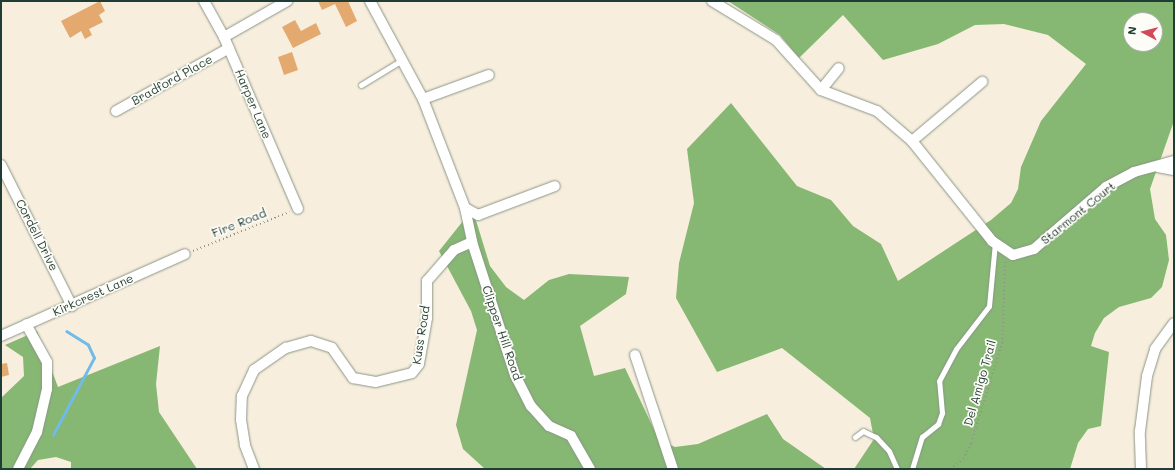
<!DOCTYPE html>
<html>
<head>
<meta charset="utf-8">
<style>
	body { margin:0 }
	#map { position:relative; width:1175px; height:470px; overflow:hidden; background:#f7eedd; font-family:Mali,sans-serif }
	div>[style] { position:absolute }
	.forest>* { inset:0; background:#86b873 }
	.stream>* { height:2.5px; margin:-1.25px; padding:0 1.25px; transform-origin:1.25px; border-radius:1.25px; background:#70bbe9 }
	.building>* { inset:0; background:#e4a96f }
	.path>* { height:1.5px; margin-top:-0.75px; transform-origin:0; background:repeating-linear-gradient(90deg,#8b9688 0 1px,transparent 0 4px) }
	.roads { filter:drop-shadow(0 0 1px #8b9688) drop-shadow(0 0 1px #8b9688) }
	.service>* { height:5px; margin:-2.5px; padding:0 2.5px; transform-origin:2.5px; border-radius:2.5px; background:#fff }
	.minor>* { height:10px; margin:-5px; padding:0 5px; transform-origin:5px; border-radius:5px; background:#fff }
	span { translate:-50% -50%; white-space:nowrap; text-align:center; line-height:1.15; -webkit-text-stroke:3.5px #fdfcf7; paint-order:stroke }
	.street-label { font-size:12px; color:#1f3d34 }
	.frame { position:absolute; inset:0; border:2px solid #1f3d34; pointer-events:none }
	.north { position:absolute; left:1123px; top:12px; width:40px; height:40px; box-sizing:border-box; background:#fdfcf7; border:1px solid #a4b0a9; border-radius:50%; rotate:277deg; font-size:11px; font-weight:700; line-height:16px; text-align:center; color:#1f3d34 }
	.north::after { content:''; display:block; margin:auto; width:14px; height:18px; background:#d1495b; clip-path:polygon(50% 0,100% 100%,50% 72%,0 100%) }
</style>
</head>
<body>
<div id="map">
	<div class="forest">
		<i style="clip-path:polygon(evenodd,728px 1px,1174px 1px,1174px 121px,1150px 189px,1155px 219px,1166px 235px,1169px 260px,1162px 287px,1151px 298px,1119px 307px,1104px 318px,1095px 333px,1091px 346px,1109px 352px,1101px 426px,1088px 429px,1078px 443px,1070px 469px,854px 469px,874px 439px,870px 418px,782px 348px,717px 372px,676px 298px,679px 263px,694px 203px,687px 149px,731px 103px,797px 186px,831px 200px,853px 226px,881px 244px,898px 281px,991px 220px,1011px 203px,1018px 189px,1021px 167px,1041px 121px,1086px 64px,1048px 35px,1004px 24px,975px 25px,938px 44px,883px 60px,843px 15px,799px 58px,780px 35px,728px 1px,1131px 20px,1155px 20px,1155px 44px,1131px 44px,1131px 20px)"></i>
		<i style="clip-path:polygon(475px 217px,490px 266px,506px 287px,524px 300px,549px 280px,569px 274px,629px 277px,626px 294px,580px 326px,594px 376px,625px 368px,659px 440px,675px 447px,698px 444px,767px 414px,783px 439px,826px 469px,485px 469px,463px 449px,456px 425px,477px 330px,471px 311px,439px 251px,463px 221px)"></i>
		<i style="clip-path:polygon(37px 331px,58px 387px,160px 346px,156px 384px,159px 412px,197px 469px,71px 469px,71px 462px,56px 457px,38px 460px,30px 469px,1px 469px,1px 398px,24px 376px,23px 357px,5px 345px)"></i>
	</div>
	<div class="stream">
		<i style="left:53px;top:435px;width:87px;rotate:-62deg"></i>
		<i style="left:94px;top:358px;width:14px;rotate:-115deg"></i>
		<i style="left:88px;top:345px;width:25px;rotate:-148deg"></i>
	</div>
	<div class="building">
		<i style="clip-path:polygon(100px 1px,105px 11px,99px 15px,103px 22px,89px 29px,92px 35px,85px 39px,81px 31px,70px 38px,61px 21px)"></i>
		<i style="clip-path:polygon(318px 1px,348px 1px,357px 21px,346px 27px,335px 4px,322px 10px)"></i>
		<i style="clip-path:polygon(295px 20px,301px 31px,316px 23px,321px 34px,293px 48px,282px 27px)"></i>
		<i style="clip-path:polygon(292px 52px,298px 70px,284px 75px,278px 57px)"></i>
		<i style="clip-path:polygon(7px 363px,9px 375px,1px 377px,1px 364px)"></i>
	</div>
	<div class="path">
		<i style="left:193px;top:251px;width:104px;rotate:-22.1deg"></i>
		<i style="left:950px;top:469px;width:16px;rotate:-38deg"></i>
		<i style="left:963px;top:459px;width:18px;rotate:-63deg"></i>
		<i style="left:971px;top:443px;width:105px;rotate:-72.8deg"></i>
		<i style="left:1002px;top:343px;width:82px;rotate:-87.9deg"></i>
	</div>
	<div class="roads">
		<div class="service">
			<i style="left:361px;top:85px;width:48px;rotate:-31.4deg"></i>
			<i style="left:855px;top:437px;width:10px;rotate:-37deg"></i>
			<i style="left:863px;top:431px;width:14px;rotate:25deg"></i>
			<i style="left:876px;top:437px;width:19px;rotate:47deg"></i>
			<i style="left:889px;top:451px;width:20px;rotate:66deg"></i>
			<i style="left:912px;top:469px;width:34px;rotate:-73deg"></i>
			<i style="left:922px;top:437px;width:21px;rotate:-39deg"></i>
			<i style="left:938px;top:424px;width:12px;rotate:-70deg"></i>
			<i style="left:942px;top:413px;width:32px;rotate:-95deg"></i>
			<i style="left:939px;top:381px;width:36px;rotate:-62deg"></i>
			<i style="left:956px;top:349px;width:54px;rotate:-52.5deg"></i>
			<i style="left:989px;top:306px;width:63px;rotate:-84.6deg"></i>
		</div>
		<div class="minor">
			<i style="left:204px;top:1px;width:41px;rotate:60.9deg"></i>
			<i style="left:224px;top:37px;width:187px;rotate:66.7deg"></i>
			<i style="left:370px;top:1px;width:111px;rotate:61.6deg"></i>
			<i style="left:423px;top:99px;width:117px;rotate:68.9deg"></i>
			<i style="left:465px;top:208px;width:35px;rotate:78deg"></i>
			<i style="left:472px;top:242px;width:140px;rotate:72.1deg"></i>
			<i style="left:515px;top:375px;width:35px;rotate:63deg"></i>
			<i style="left:531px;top:406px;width:27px;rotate:48deg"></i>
			<i style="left:549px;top:426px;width:24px;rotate:24deg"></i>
			<i style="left:571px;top:436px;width:38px;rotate:60deg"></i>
			<i style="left:712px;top:1px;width:75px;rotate:31.4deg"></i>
			<i style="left:776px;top:40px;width:67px;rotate:48deg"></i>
			<i style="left:821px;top:90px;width:60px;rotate:20.6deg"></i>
			<i style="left:877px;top:111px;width:46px;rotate:40.6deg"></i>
			<i style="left:912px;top:141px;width:128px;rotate:51.3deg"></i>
			<i style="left:992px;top:241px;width:25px;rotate:34deg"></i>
			<i style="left:1013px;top:255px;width:22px;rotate:-16deg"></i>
			<i style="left:1034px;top:249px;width:95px;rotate:-40.7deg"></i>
			<i style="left:1106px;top:187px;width:32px;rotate:-28deg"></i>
			<i style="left:1134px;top:172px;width:41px;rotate:-15.4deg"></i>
			<i style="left:224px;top:37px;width:73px;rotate:-29.7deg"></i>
			<i style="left:821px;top:90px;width:28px;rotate:-51deg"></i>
			<i style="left:423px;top:99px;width:70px;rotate:-20deg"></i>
			<i style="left:116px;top:111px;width:129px;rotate:-29.1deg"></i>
			<i style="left:912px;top:141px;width:92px;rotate:-40.1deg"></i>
			<i style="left:1px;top:165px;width:158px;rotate:63.3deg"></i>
			<i style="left:1158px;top:167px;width:16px;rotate:11deg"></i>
			<i style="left:465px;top:208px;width:15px;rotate:28deg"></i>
			<i style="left:478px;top:215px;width:82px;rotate:-20.6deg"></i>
			<i style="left:1px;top:336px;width:201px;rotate:-24deg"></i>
			<i style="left:635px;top:355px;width:120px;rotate:71.6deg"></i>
			<i style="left:18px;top:469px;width:42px;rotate:-62.8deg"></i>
			<i style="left:37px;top:432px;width:44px;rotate:-76.9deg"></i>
			<i style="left:47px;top:389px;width:27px;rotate:-90deg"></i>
			<i style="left:47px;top:362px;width:43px;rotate:-118.9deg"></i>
			<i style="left:254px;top:469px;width:26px;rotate:-111deg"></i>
			<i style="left:245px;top:445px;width:25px;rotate:-99deg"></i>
			<i style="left:241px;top:420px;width:24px;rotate:-88deg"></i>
			<i style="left:242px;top:396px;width:29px;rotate:-65deg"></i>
			<i style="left:254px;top:370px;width:39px;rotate:-35deg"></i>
			<i style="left:286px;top:348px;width:26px;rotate:-16deg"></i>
			<i style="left:311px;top:341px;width:22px;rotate:18deg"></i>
			<i style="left:332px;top:348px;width:37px;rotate:55deg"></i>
			<i style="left:353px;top:378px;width:23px;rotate:10deg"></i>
			<i style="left:376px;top:382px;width:37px;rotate:-14deg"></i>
			<i style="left:412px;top:373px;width:11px;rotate:-52deg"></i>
			<i style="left:419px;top:364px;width:47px;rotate:-80.1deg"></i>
			<i style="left:427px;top:318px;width:37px;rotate:-90deg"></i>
			<i style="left:427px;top:281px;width:41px;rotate:-48.9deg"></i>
			<i style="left:454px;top:250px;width:20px;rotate:-24deg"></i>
			<i style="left:1141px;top:469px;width:38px;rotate:-92deg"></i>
			<i style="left:1140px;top:431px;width:55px;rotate:-82.7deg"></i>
			<i style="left:1147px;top:376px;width:28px;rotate:-73deg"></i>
			<i style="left:1155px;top:349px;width:32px;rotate:-54deg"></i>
		</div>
	</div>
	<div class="street-label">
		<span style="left:172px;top:80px;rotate:-29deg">Bradford Place</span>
		<span style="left:253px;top:104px;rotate:67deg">Harper Lane</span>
		<span style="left:1078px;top:213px;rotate:-39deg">Starmont Court</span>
		<span style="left:239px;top:223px;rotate:-22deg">Fire Road</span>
		<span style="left:37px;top:235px;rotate:63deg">Cordell Drive</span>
		<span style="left:93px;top:295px;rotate:-24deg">Kirkcrest Lane</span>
		<span style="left:502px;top:333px;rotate:71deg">Clipper Hill Road</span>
		<span style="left:421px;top:335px;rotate:-81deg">Kuss Road</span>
		<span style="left:980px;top:383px;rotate:-74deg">Del Amigo Trail</span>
	</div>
	<div class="frame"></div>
	<div class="north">N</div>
</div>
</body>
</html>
